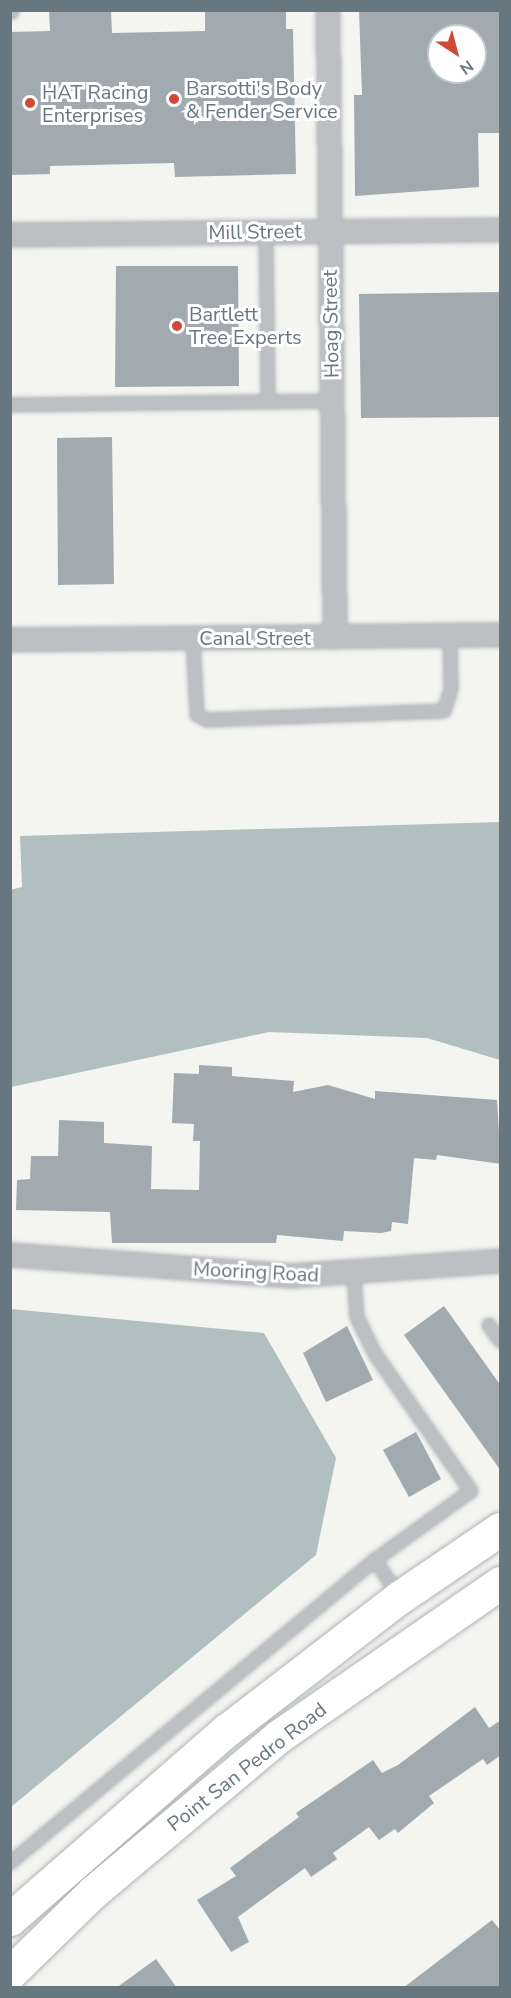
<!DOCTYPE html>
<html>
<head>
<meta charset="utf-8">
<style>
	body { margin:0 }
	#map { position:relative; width:511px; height:1998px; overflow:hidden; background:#f4f4f1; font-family:"Nunito Sans",sans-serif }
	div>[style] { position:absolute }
	.water>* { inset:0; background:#b2bfc1 }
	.building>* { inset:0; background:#a1aaae }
	.roads { filter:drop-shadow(0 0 2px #aeb4b7) drop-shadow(0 0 2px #aeb4b7) }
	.service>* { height:12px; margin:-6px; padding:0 6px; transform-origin:6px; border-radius:6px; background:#bcc0c3 }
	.minor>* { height:22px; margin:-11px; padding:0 11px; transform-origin:11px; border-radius:11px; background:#bcc0c3 }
	.secondary>* { height:33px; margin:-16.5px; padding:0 16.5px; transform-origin:16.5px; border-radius:16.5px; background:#fff }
	.dots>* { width:16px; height:16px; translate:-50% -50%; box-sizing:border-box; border:3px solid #fff; border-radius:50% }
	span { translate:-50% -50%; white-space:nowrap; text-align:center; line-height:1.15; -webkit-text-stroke:6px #fff; paint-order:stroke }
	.poi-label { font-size:20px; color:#66777f }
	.left { translate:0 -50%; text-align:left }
	.street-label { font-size:20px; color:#66777f }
	.frame { position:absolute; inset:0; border:12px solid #66777f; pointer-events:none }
	.north { position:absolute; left:427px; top:24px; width:60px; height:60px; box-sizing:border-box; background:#fff; border:2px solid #c2c9cc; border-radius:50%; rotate:144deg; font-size:16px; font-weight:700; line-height:24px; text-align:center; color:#66777f }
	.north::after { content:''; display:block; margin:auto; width:21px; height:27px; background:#d04935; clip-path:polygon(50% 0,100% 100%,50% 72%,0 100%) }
</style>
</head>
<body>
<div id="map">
	<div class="water">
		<i style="clip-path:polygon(500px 822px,500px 1060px,427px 1038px,269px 1032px,11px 1087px,10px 890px,22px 887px,20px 836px)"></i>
		<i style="clip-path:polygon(11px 1309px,264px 1333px,336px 1458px,316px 1555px,11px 1807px)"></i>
	</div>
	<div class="building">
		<i style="clip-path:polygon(49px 10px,111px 10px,112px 33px,205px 31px,205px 10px,286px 10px,286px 29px,293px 29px,296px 174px,175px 177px,174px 163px,50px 166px,50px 174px,10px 175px,10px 32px,50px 31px)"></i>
		<i style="clip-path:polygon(evenodd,359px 10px,501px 10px,501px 133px,478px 133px,479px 187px,355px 196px,354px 95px,362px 95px,359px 10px,439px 36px,475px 36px,475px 72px,439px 72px,439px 36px)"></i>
		<i style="clip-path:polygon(116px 266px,238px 266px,239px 386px,115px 387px)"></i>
		<i style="clip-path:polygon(501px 292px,501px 417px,361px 418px,359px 294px)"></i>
		<i style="clip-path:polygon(112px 437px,114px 584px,58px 585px,57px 438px)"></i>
		<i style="clip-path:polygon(199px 1065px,232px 1067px,232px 1076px,294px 1081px,293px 1092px,328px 1085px,375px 1099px,375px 1091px,497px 1100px,501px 1164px,437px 1155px,436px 1160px,414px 1158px,408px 1224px,392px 1222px,391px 1231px,381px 1233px,344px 1231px,343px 1241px,277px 1235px,276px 1243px,112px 1243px,110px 1212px,16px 1210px,17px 1180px,30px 1179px,31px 1156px,58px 1156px,59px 1120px,104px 1122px,104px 1143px,152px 1146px,151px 1189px,199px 1190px,200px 1141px,193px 1141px,194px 1124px,172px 1123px,174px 1073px,199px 1074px)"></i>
		<i style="clip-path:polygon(444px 1306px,501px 1386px,501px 1471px,404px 1335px)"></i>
		<i style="clip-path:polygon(347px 1326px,373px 1380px,326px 1402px,303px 1353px)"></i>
		<i style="clip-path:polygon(416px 1432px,441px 1479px,409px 1497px,383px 1450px)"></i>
		<i style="clip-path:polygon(475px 1707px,489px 1728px,501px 1720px,501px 1755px,487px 1765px,483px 1759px,429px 1796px,434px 1803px,398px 1833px,395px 1829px,379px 1840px,369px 1827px,333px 1853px,337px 1859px,311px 1877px,305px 1868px,238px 1917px,249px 1942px,231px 1952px,197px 1900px,236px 1876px,230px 1868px,299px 1817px,296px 1813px,373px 1760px,382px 1773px,398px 1765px)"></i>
		<i style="clip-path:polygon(492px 1920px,501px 1931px,501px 1988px,403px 1988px)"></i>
		<i style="clip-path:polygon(156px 1959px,177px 1988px,116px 1988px)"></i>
	</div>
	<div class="roads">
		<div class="service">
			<i style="left:12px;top:10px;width:2px;rotate:90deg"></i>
			<i style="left:266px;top:232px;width:170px;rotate:89.3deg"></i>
			<i style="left:10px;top:405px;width:322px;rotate:-0.7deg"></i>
			<i style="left:193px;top:638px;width:77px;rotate:87deg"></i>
			<i style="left:197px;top:715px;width:11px;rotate:27deg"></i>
			<i style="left:207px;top:720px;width:237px;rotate:-2.2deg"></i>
			<i style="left:444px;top:711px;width:23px;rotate:-72deg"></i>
			<i style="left:451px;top:689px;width:53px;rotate:-91.1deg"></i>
			<i style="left:489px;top:1325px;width:19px;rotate:55deg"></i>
			<i style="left:375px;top:1560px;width:43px;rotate:56.3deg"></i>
			<i style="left:10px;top:1863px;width:474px;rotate:-39.7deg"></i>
			<i style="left:375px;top:1560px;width:118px;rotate:-35.7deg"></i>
			<i style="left:471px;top:1491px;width:167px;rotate:-125deg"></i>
			<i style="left:375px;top:1354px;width:41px;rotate:-115.9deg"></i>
			<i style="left:357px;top:1317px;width:42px;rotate:-94.1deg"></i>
		</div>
		<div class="minor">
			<i style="left:328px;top:10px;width:627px;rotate:89.36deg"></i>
			<i style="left:10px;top:235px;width:490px;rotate:-0.6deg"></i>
			<i style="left:10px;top:640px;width:490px;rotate:-0.6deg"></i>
			<i style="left:11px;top:1255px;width:281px;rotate:4.3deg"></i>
			<i style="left:291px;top:1276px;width:210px;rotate:-4.1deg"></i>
		</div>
		<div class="secondary">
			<i style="left:10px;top:1919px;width:288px;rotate:-41.1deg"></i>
			<i style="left:227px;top:1730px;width:218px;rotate:-37.6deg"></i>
			<i style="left:400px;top:1597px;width:121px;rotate:-34.2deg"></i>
			<i style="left:10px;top:1973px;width:116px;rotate:-44.3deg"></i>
			<i style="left:93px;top:1892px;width:243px;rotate:-40deg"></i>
			<i style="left:279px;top:1736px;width:269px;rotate:-34.7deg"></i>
		</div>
	</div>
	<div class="dots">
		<i style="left:174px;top:99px;background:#d04935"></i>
		<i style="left:30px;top:103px;background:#d04935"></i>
		<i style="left:177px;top:326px;background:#d04935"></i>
	</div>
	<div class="poi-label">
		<span class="left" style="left:186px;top:100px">Barsotti's Body<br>&amp; Fender Service</span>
		<span class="left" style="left:42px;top:104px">HAT Racing<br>Enterprises</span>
		<span class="left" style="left:189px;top:326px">Bartlett<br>Tree Experts</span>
	</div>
	<div class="street-label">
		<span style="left:255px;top:232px;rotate:-1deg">Mill Street</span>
		<span style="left:331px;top:324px;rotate:-91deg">Hoag Street</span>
		<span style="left:255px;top:638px">Canal Street</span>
		<span style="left:256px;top:1272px;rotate:3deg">Mooring Road</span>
		<span style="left:247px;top:1767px;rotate:-38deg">Point San Pedro Road</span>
	</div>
	<div class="frame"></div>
	<div class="north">N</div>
</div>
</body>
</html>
